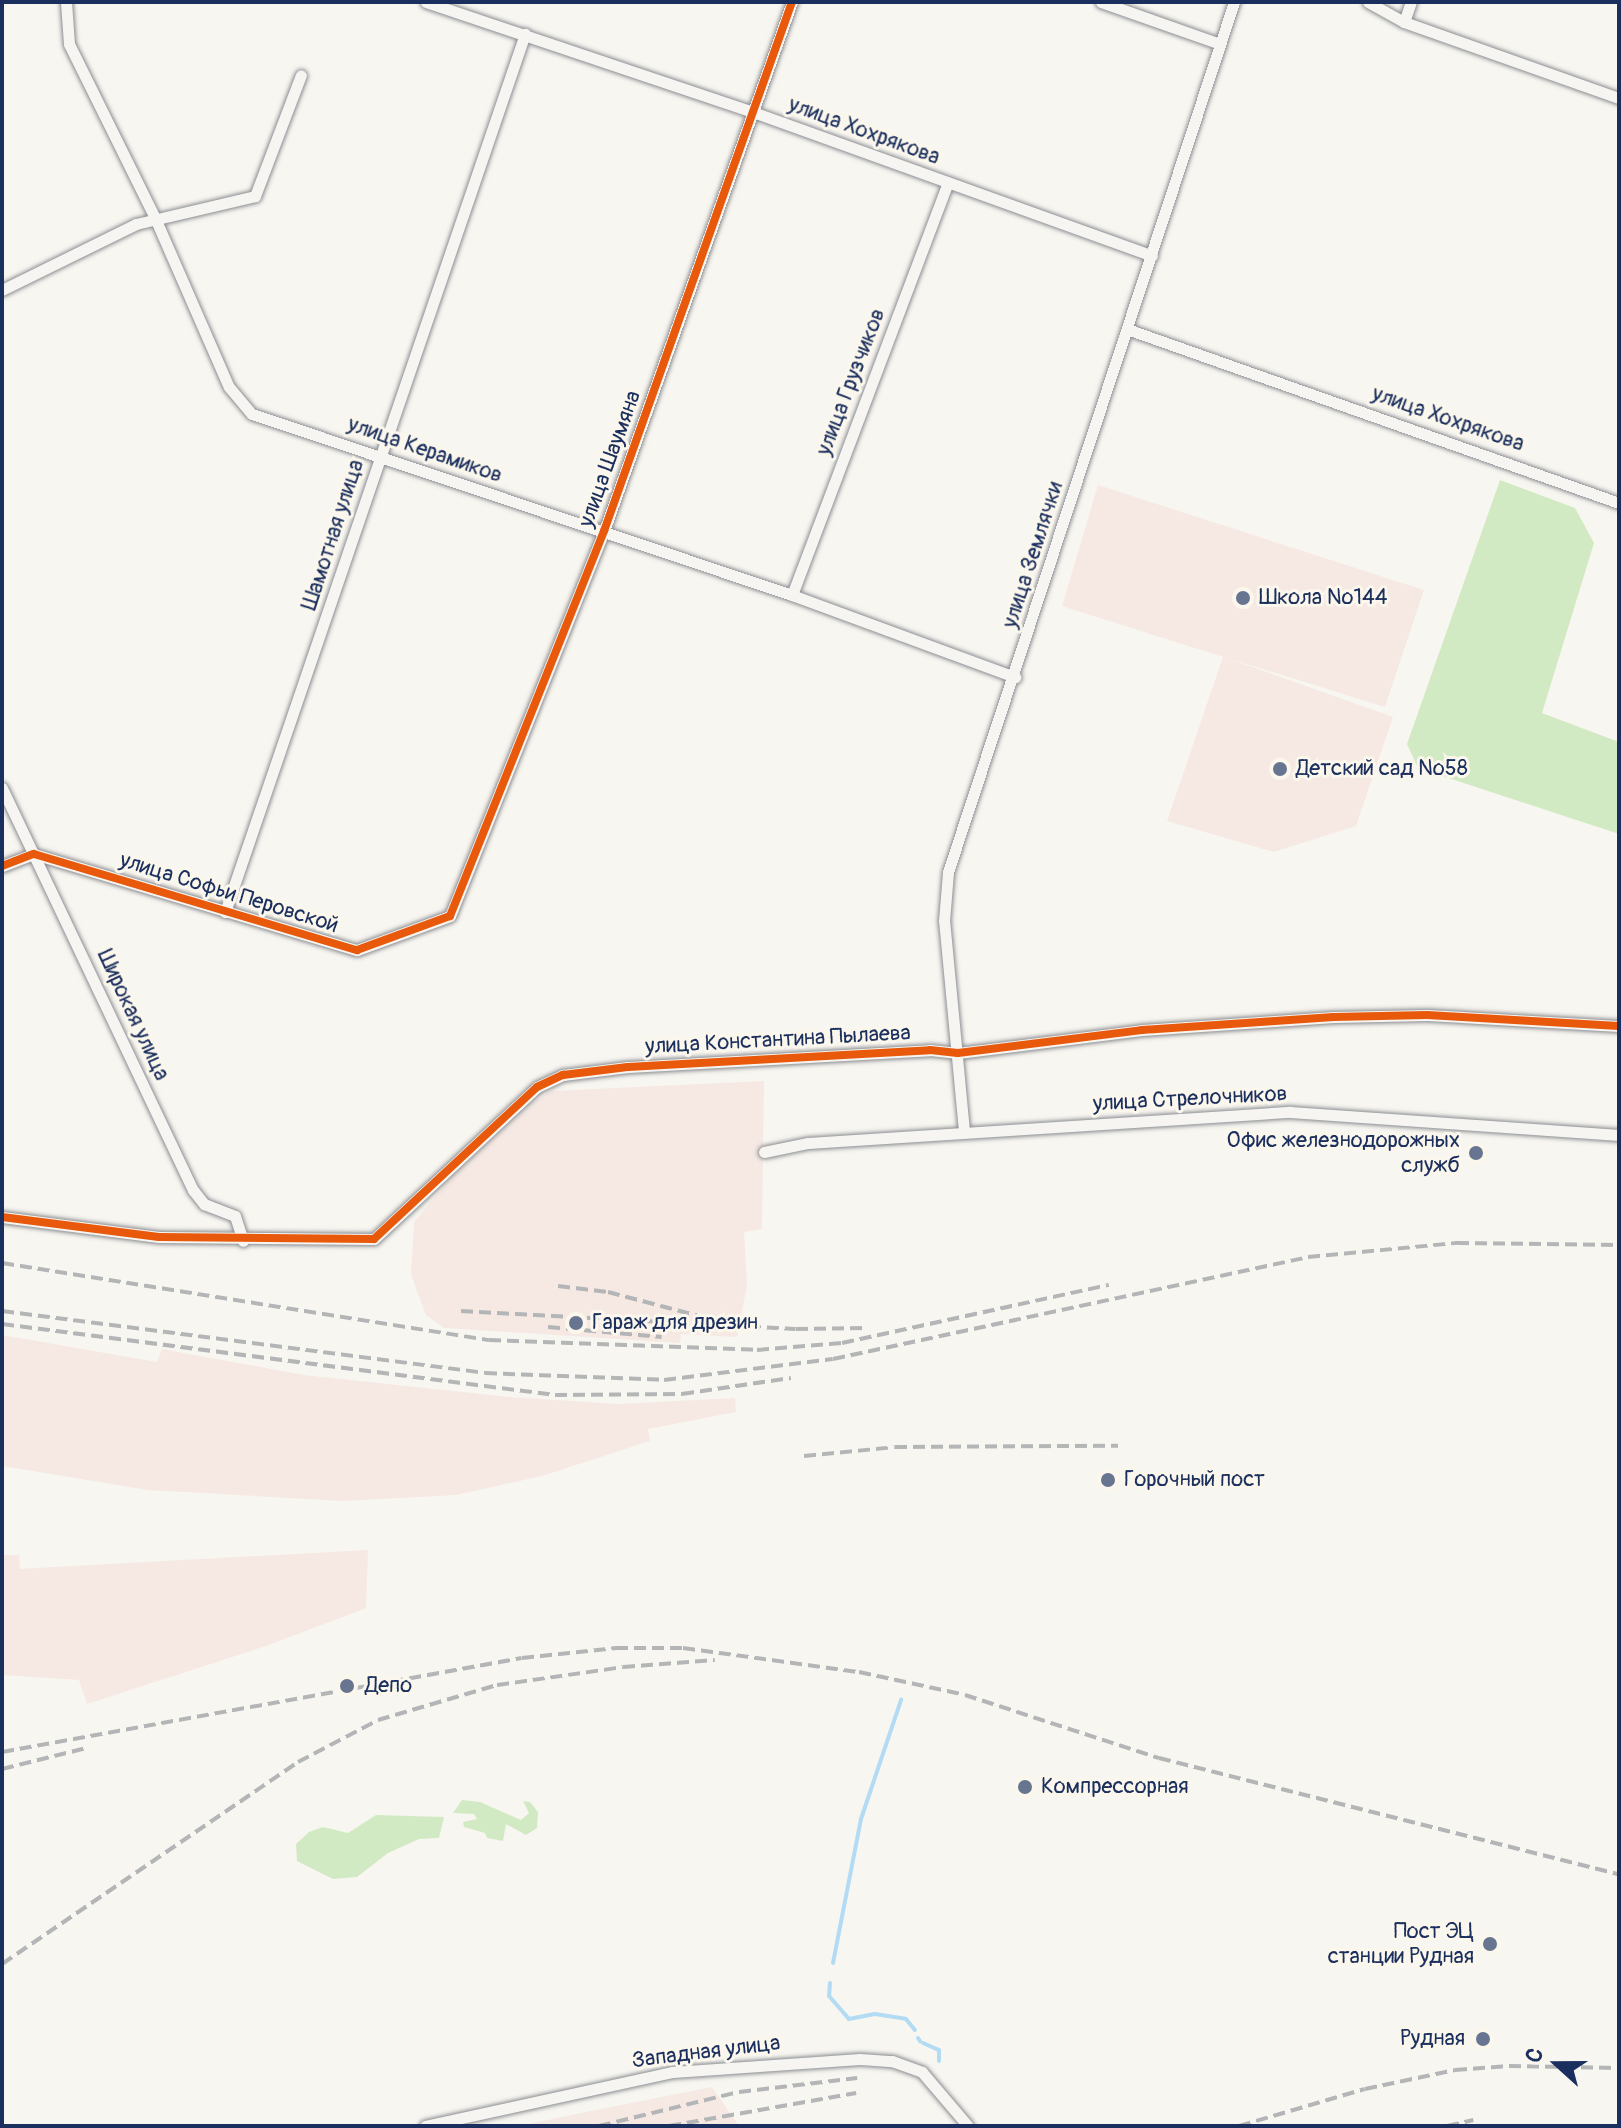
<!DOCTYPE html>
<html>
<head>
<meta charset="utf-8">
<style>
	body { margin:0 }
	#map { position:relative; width:1621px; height:2128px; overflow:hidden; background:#f8f6f0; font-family:Pangolin,sans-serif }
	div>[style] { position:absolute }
	.built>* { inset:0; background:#f6e9e3 }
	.green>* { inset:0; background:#d2eac3 }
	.stream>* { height:4px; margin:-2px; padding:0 2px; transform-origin:2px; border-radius:2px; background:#b3dcf4 }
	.roads { filter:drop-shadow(0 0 2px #8b8e94) drop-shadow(0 0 2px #8b8e94) }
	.minor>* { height:11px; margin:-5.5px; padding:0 5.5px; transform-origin:5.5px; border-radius:5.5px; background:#f6f5f1 }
	.rail>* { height:4px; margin-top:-2px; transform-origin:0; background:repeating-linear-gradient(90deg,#b3b5b7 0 12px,transparent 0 18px) }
	.cycleway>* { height:8px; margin:-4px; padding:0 4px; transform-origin:4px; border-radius:4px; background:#e8590c }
	.dots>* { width:22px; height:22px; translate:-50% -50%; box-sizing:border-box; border:4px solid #fbf7ec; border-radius:50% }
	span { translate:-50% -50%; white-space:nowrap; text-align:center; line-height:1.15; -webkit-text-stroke:6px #fbf7ec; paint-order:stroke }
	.street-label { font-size:22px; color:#1b2f5e }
	.poi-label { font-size:22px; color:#1b2f5e }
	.left { translate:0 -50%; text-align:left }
	.right { translate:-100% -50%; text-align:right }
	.frame { position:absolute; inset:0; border:4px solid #1b2f5e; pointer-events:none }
	.north { position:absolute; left:1517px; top:2024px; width:80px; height:80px; -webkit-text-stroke:6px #fbf7ec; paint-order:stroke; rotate:291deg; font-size:22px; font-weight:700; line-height:32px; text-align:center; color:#1b2f5e }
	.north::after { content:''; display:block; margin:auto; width:28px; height:36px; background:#1b2f5e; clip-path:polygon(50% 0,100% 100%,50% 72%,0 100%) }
</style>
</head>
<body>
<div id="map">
	<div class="built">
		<i style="clip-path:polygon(1098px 485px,1424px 590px,1385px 707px,1227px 658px,1393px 717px,1356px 826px,1274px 852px,1167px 821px,1223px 657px,1062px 606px)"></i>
		<i style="clip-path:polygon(764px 1081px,762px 1229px,744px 1232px,747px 1285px,737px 1337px,681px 1334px,680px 1343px,444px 1328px,426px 1315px,411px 1275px,414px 1222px,451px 1178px,534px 1102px,551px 1091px)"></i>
		<i style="clip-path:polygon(2px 1335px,157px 1362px,162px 1349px,304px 1375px,509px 1397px,618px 1404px,735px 1398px,736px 1412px,648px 1429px,650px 1441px,542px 1476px,456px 1495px,342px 1501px,148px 1490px,2px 1466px)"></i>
		<i style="clip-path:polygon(368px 1550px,366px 1608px,269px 1645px,87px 1704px,79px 1680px,2px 1675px,2px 1555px,19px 1555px,20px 1569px)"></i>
		<i style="clip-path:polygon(712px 2087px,739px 2126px,519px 2126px,586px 2112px)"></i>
	</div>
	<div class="green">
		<i style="clip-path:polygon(1500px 480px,1575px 508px,1594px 543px,1542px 713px,1619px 742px,1619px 834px,1418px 768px,1407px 744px)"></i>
		<i style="clip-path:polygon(462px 1800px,480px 1802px,521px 1820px,529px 1813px,523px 1801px,530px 1802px,538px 1812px,537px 1828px,526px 1835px,506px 1824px,503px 1841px,487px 1838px,485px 1833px,464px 1827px,463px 1822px,477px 1819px,474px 1814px,453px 1813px)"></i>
		<i style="clip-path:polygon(376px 1815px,444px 1817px,439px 1838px,419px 1839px,388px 1853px,357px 1877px,333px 1879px,297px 1861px,296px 1844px,309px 1832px,323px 1827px,348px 1833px)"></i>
	</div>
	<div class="stream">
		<i style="left:833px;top:1963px;width:147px;rotate:-79deg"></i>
		<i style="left:861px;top:1819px;width:126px;rotate:-71.4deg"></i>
		<i style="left:830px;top:1983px;width:13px;rotate:94deg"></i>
		<i style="left:829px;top:1996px;width:30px;rotate:49deg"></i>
		<i style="left:849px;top:2019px;width:26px;rotate:-11deg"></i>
		<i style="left:875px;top:2014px;width:31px;rotate:9deg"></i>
		<i style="left:906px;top:2019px;width:14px;rotate:51deg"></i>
		<i style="left:918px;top:2038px;width:4px;rotate:56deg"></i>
		<i style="left:923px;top:2043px;width:17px;rotate:24deg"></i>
		<i style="left:939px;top:2050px;width:11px;rotate:90deg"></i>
	</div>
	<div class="roads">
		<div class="minor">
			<i style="left:66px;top:2px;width:42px;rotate:85.9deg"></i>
			<i style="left:69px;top:44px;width:194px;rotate:63.7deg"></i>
			<i style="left:155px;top:218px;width:184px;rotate:66.4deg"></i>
			<i style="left:229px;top:387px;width:35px;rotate:50deg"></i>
			<i style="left:252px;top:414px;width:570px;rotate:18.53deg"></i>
			<i style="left:792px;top:595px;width:238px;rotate:20.2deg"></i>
			<i style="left:426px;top:2px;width:345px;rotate:18.6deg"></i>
			<i style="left:753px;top:112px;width:424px;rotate:19.8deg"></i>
			<i style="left:1101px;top:2px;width:126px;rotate:19.4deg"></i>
			<i style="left:1368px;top:2px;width:41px;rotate:29.1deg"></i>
			<i style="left:1404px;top:22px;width:228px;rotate:19.5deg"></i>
			<i style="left:1404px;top:22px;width:21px;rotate:-71deg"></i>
			<i style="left:2px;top:290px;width:149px;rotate:-26.2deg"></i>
			<i style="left:136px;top:224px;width:122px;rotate:-13.2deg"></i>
			<i style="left:255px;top:196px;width:129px;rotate:-69.2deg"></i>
			<i style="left:1127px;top:329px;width:522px;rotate:19.48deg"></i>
			<i style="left:792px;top:595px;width:441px;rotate:-69.3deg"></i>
			<i style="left:2px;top:788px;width:445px;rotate:64.6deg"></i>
			<i style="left:193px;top:1190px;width:18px;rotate:52deg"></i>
			<i style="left:204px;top:1204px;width:33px;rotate:21deg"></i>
			<i style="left:235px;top:1216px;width:26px;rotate:72deg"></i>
			<i style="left:2px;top:866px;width:34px;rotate:-21deg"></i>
			<i style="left:34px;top:854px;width:337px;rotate:16.6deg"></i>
			<i style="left:357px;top:950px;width:99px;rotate:-20.1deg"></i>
			<i style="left:450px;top:916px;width:415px;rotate:-68.2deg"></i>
			<i style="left:604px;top:531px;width:561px;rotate:-70.44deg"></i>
			<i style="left:225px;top:912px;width:928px;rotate:-71.14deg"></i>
			<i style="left:964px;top:1131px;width:211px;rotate:-95.4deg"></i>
			<i style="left:944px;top:921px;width:49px;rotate:-85.3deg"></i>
			<i style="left:948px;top:872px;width:916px;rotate:-71.8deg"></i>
			<i style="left:764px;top:1152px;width:45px;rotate:-11.6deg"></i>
			<i style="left:808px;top:1143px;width:483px;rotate:-3.7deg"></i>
			<i style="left:1290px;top:1112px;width:330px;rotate:4deg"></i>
			<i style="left:2px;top:1217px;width:158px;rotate:7.3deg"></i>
			<i style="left:159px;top:1237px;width:215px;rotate:0.5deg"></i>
			<i style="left:374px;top:1239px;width:223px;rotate:-43deg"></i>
			<i style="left:537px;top:1087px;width:29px;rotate:-25deg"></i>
			<i style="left:563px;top:1075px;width:65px;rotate:-7deg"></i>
			<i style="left:628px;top:1067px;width:302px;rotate:-3.2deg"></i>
			<i style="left:930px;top:1050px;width:28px;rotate:6deg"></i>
			<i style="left:958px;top:1053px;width:185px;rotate:-7.1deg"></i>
			<i style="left:1142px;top:1030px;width:192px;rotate:-3.9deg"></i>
			<i style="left:1334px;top:1017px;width:93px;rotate:-1.2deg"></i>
			<i style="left:1427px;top:1015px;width:192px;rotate:3.3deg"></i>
			<i style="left:425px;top:2126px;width:254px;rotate:-12.3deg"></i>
			<i style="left:673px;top:2072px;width:187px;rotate:-4deg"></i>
			<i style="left:860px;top:2059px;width:32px;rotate:4deg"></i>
			<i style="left:892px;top:2061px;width:32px;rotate:20deg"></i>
			<i style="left:922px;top:2072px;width:71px;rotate:49.6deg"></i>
		</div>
	</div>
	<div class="rail">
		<i style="left:2px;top:1263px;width:493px;rotate:9deg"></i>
		<i style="left:489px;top:1340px;width:268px;rotate:2.1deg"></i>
		<i style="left:757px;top:1350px;width:85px;rotate:-4.7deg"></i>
		<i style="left:842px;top:1343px;width:273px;rotate:-12.3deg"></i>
		<i style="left:558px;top:1286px;width:50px;rotate:6.8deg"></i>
		<i style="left:608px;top:1292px;width:94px;rotate:14.8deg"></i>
		<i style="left:2px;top:1311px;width:487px;rotate:7.3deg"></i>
		<i style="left:485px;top:1373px;width:179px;rotate:2.2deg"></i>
		<i style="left:664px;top:1380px;width:170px;rotate:-7.1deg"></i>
		<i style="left:833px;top:1359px;width:486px;rotate:-12.1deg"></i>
		<i style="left:1308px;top:1257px;width:150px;rotate:-5.4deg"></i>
		<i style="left:1457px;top:1243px;width:162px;rotate:0.7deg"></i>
		<i style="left:461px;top:1311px;width:335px;rotate:3.1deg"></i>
		<i style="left:796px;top:1329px;width:71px;rotate:-0.8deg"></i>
		<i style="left:2px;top:1324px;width:558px;rotate:7.32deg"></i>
		<i style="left:555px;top:1395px;width:127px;rotate:-0.5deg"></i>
		<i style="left:682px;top:1394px;width:110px;rotate:-8.4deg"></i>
		<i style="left:548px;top:1327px;width:114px;rotate:5deg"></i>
		<i style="left:804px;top:1456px;width:91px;rotate:-5.6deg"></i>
		<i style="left:895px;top:1447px;width:223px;rotate:-0.3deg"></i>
		<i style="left:2px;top:1752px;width:528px;rotate:-10.25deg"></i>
		<i style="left:522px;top:1658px;width:95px;rotate:-6.1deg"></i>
		<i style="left:616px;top:1648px;width:67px"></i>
		<i style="left:683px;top:1648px;width:178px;rotate:7.8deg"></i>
		<i style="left:859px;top:1672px;width:108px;rotate:12.2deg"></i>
		<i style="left:965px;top:1695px;width:204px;rotate:18deg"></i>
		<i style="left:1159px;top:1758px;width:474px;rotate:14.2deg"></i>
		<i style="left:2px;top:1769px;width:87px;rotate:-14deg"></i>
		<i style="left:2px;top:1964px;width:358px;rotate:-34.3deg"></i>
		<i style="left:298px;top:1762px;width:90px;rotate:-27.7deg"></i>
		<i style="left:378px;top:1720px;width:124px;rotate:-16.4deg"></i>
		<i style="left:497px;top:1685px;width:127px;rotate:-8.1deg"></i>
		<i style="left:623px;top:1667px;width:92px;rotate:-4.4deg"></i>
		<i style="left:599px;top:2126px;width:144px;rotate:-13.7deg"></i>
		<i style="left:739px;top:2092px;width:119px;rotate:-6.8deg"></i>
		<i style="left:669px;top:2126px;width:190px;rotate:-10deg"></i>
		<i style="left:1239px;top:2126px;width:131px;rotate:-16.4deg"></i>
		<i style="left:1365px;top:2089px;width:92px;rotate:-11.9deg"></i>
		<i style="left:1455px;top:2070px;width:54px;rotate:-4.2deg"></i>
		<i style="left:1509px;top:2066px;width:110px;rotate:1deg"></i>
		<i style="left:1447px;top:2126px;width:27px;rotate:-13deg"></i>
	</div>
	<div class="cycleway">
		<i style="left:2px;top:866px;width:34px;rotate:-21deg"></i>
		<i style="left:34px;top:854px;width:337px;rotate:16.6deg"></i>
		<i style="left:357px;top:950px;width:99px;rotate:-20.1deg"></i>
		<i style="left:450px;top:916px;width:415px;rotate:-68.2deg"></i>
		<i style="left:604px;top:531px;width:561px;rotate:-70.44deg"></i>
		<i style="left:2px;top:1217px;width:158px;rotate:7.3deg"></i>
		<i style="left:159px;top:1237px;width:215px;rotate:0.5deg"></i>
		<i style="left:374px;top:1239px;width:223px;rotate:-43deg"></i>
		<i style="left:537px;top:1087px;width:29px;rotate:-25deg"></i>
		<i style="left:563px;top:1075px;width:65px;rotate:-7deg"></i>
		<i style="left:628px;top:1067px;width:302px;rotate:-3.2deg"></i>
		<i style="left:930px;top:1050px;width:28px;rotate:6deg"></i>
		<i style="left:958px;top:1053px;width:185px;rotate:-7.1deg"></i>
		<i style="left:1142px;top:1030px;width:192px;rotate:-3.9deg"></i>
		<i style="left:1334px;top:1017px;width:93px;rotate:-1.2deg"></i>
		<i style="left:1427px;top:1015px;width:192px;rotate:3.3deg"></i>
	</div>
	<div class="dots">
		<i style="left:1243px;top:598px;background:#687591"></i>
		<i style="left:1280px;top:769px;background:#687591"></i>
		<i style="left:1476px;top:1153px;background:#687591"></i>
		<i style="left:576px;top:1323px;background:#687591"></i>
		<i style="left:1108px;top:1480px;background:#687591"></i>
		<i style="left:347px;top:1686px;background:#687591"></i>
		<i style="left:1025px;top:1787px;background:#687591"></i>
		<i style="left:1490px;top:1944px;background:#687591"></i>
		<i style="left:1483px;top:2039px;background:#687591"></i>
	</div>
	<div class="street-label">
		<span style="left:864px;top:131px;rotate:20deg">улица Хохрякова</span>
		<span style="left:851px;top:382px;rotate:-69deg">улица Грузчиков</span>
		<span style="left:1448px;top:419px;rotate:19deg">улица Хохрякова</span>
		<span style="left:425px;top:450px;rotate:19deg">улица Керамиков</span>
		<span style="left:610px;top:459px;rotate:-70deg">улица Шаумяна</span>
		<span style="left:333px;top:535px;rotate:-72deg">Шамотная улица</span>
		<span style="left:1033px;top:555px;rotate:-72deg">улица Землячки</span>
		<span style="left:229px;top:893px;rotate:17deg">улица Софьи Перовской</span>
		<span style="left:133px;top:1015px;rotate:65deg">Широкая улица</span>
		<span style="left:778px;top:1040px;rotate:-3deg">улица Константина Пылаева</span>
		<span style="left:1190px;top:1099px;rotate:-3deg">улица Стрелочников</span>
		<span style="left:706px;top:2052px;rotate:-7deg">Западная улица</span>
	</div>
	<div class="poi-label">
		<span class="left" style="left:1259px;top:598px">Школа №144</span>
		<span class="left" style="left:1296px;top:769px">Детский сад №58</span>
		<span class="right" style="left:1460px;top:1153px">Офис железнодорожных<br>служб</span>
		<span class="left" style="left:592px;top:1323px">Гараж для дрезин</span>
		<span class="left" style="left:1124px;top:1480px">Горочный пост</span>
		<span class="left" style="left:365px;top:1686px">Депо</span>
		<span class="left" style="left:1041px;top:1787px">Компрессорная</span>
		<span class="right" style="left:1474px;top:1944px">Пост ЭЦ<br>станции Рудная</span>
		<span class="right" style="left:1465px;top:2039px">Рудная</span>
	</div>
	<div class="frame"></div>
	<div class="north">С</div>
</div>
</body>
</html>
